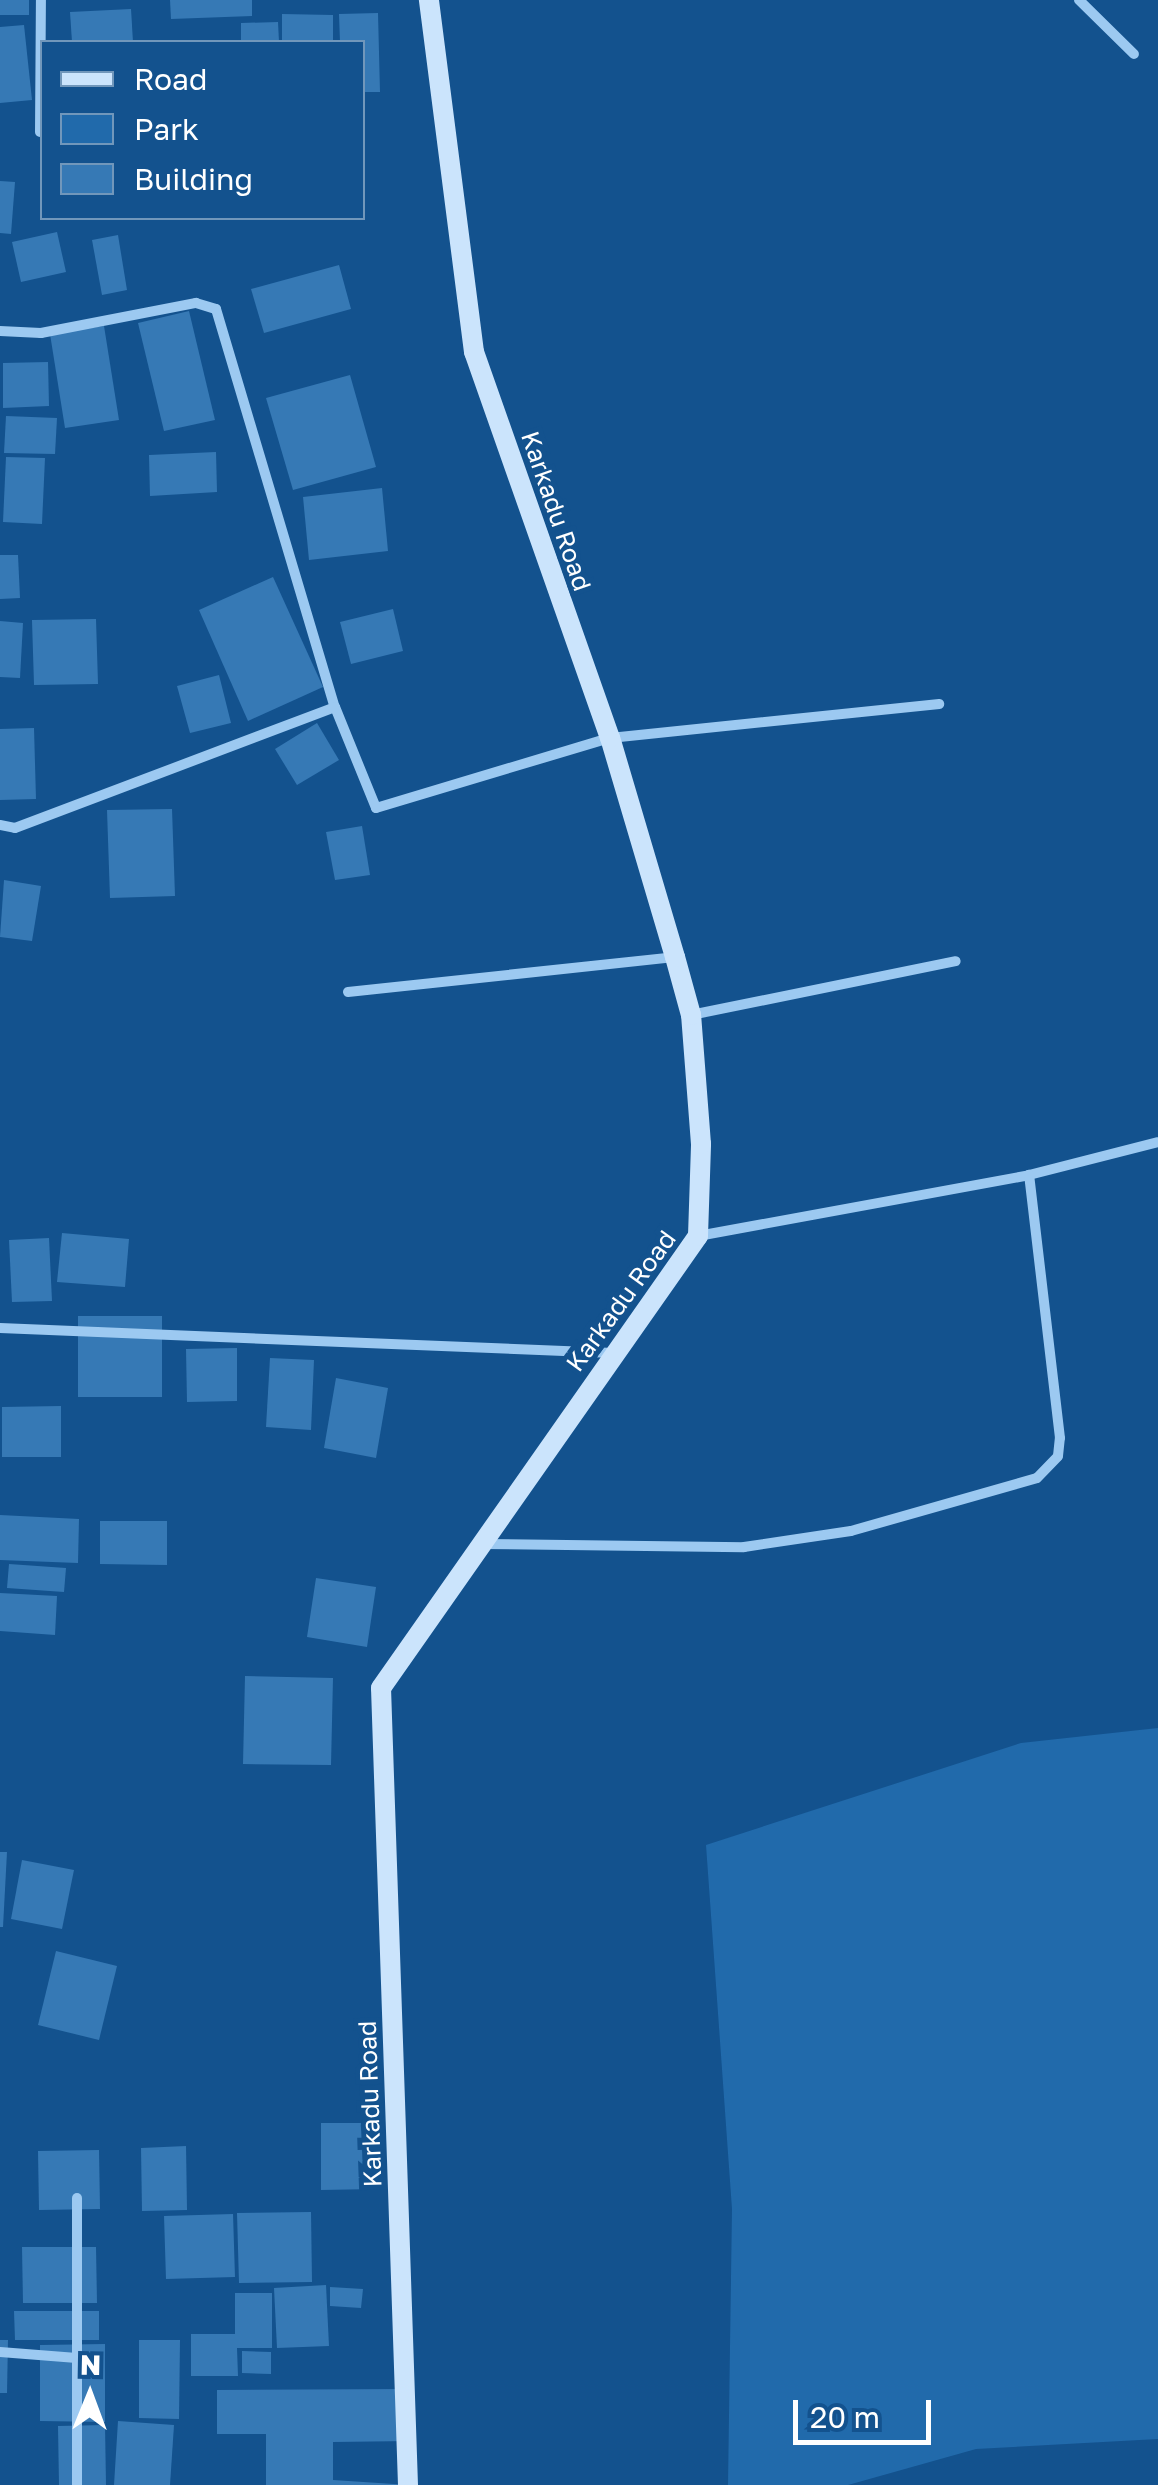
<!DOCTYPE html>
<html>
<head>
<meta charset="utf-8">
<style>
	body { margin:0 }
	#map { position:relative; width:1158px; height:2485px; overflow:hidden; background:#13528e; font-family:"Golos Text",sans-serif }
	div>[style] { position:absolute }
	.green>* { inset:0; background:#216aab }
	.building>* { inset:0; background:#3679b5 }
	.street>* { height:10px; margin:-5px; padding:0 5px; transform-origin:5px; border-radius:5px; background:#9cc9f1 }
	.secondary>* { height:20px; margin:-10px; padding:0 10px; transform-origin:10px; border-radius:10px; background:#cbe4fc }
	span { translate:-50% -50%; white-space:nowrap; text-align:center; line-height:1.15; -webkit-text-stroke:10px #13528e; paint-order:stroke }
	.street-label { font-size:25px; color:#fff }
	.legend { position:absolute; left:40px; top:40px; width:325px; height:180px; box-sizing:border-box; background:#13528e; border:2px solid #7197bb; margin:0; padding:12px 18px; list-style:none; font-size:30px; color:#fff }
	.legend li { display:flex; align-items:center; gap:20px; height:50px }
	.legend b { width:50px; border:2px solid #7197bb }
	.north { position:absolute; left:40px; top:2345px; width:100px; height:100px; -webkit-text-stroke:8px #13528e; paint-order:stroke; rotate:1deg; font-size:28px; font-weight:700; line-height:40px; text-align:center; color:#fff }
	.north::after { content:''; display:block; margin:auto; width:35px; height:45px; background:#fff; clip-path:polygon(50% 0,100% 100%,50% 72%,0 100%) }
	.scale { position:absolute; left:793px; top:2400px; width:138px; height:45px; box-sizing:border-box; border:5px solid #fff; border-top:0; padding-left:12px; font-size:30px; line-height:35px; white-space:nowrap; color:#fff; -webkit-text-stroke:8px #13528e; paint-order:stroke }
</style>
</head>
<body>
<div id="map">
	<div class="green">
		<i style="clip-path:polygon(1158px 1728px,1158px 2439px,976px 2449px,848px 2485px,728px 2485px,732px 2209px,706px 1845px,1021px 1743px)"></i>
	</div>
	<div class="building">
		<i style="clip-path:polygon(0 0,29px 0,29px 15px,0 15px)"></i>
		<i style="clip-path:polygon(170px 0,252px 0,252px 16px,171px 19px)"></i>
		<i style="clip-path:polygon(131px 9px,133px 42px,72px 42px,70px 12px)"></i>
		<i style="clip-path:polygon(378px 13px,380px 92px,362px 92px,362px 42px,340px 42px,339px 14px)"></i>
		<i style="clip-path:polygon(282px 14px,333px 15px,333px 42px,282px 42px)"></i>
		<i style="clip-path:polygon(278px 22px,279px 42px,241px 42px,241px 23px)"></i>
		<i style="clip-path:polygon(24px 25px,32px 100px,0 103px,0 27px)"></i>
		<i style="clip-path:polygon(0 181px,15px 182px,11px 234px,0 233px)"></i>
		<i style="clip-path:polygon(57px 232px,66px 272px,21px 282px,12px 242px)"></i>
		<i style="clip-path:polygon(118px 235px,127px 290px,102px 295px,92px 240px)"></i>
		<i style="clip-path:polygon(339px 265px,351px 309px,264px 333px,251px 289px)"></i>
		<i style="clip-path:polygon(189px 311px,215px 420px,164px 431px,138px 323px)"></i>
		<i style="clip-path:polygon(104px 326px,119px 420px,65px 428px,50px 334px)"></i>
		<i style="clip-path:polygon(48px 362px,49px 406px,3px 408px,3px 363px)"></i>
		<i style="clip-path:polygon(350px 375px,376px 467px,293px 490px,266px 398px)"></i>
		<i style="clip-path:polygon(6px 416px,57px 418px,55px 454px,4px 453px)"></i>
		<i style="clip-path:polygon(216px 452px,217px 492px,150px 496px,149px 455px)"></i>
		<i style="clip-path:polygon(6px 457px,45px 458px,42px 524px,3px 522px)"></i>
		<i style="clip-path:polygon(382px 488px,388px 551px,309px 560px,303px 497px)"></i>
		<i style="clip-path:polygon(0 555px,18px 555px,20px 598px,0 599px)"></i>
		<i style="clip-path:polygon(273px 577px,323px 687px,248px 721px,199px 610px)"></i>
		<i style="clip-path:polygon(393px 609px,403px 651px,351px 664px,340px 622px)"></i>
		<i style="clip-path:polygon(96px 619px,98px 684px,34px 685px,32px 620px)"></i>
		<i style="clip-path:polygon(0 621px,23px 623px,20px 678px,0 677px)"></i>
		<i style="clip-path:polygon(219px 675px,231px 723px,190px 733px,177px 686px)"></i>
		<i style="clip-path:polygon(317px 723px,339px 760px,297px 785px,275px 749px)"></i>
		<i style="clip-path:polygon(34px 728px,36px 799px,0 800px,0 729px)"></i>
		<i style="clip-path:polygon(172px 809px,175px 896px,110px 898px,107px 810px)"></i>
		<i style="clip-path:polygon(362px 826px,370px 875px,335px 880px,326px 832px)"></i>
		<i style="clip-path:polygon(4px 880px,41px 886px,32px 941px,0 937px)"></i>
		<i style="clip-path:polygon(62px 1233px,129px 1239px,125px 1287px,57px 1282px)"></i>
		<i style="clip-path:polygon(49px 1238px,52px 1301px,12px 1302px,9px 1240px)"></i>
		<i style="clip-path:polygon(78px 1316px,162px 1316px,162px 1397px,78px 1397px)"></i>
		<i style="clip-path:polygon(237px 1348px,237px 1401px,187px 1402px,186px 1349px)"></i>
		<i style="clip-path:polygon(270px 1358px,314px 1360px,311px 1430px,266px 1427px)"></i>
		<i style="clip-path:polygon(336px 1378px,388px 1388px,376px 1458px,324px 1448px)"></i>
		<i style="clip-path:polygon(61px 1406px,61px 1457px,2px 1457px,2px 1407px)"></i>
		<i style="clip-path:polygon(0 1515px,79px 1519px,78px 1563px,0 1560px)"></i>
		<i style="clip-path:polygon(100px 1521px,167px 1521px,167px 1565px,100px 1564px)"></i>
		<i style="clip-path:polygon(9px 1564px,66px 1568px,64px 1592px,7px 1588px)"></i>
		<i style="clip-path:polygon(316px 1578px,376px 1587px,367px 1647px,307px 1637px)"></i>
		<i style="clip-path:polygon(0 1593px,57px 1596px,55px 1635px,0 1631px)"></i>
		<i style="clip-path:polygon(245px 1676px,333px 1678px,331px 1765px,243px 1764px)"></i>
		<i style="clip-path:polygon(0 1852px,7px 1852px,3px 1927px,0 1927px)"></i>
		<i style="clip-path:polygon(22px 1860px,74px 1870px,62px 1929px,11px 1919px)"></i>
		<i style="clip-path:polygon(56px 1951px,117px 1966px,99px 2040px,38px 2025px)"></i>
		<i style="clip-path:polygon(321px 2123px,375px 2123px,376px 2189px,321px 2190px)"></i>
		<i style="clip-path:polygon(186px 2146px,187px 2210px,142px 2211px,141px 2148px)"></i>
		<i style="clip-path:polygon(99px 2150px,100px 2209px,39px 2210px,38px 2151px)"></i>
		<i style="clip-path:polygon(311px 2212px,312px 2282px,239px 2283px,237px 2213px)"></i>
		<i style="clip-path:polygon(233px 2214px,235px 2277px,166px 2279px,164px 2216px)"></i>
		<i style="clip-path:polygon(22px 2247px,96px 2247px,97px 2303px,23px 2303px)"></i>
		<i style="clip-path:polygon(326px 2285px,329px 2346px,277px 2348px,274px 2288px)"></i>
		<i style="clip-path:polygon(330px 2287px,363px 2289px,361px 2308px,330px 2306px)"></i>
		<i style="clip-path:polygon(235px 2293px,272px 2293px,272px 2348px,237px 2348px,238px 2376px,191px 2376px,191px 2334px,235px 2334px)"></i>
		<i style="clip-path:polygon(14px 2311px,99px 2311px,99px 2340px,15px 2340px)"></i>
		<i style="clip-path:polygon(0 2340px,8px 2340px,7px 2393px,0 2393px)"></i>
		<i style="clip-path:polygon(139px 2340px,180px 2340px,179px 2419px,139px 2418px)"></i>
		<i style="clip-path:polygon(105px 2344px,105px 2422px,40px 2421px,40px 2345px)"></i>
		<i style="clip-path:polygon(242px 2351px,271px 2352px,271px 2374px,242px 2373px)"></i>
		<i style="clip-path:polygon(411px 2389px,411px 2441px,333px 2442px,333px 2480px,409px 2485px,266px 2485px,266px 2434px,217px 2434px,217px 2390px)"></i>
		<i style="clip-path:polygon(118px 2421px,174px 2425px,170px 2485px,114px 2485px)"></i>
		<i style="clip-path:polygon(105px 2425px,106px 2485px,59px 2485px,58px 2426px)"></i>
	</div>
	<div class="street">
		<i style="left:1079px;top:0;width:77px;rotate:44.5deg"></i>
		<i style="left:40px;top:132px;width:132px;rotate:-89.6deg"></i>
		<i style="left:0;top:331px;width:41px;rotate:2.8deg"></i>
		<i style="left:41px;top:333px;width:158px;rotate:-11deg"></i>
		<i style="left:196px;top:303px;width:21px;rotate:17deg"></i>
		<i style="left:216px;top:309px;width:415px;rotate:73.4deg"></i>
		<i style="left:0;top:825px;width:15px;rotate:11deg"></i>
		<i style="left:15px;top:828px;width:342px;rotate:-20.7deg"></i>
		<i style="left:335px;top:707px;width:109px;rotate:67.9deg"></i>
		<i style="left:376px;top:808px;width:244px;rotate:-16.7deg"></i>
		<i style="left:610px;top:738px;width:331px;rotate:-5.9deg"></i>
		<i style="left:348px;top:992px;width:328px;rotate:-6.1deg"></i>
		<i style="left:691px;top:1015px;width:270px;rotate:-11.5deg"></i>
		<i style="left:698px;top:1236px;width:337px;rotate:-10.4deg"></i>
		<i style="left:1029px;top:1175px;width:133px;rotate:-14.3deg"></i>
		<i style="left:0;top:1328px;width:614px;rotate:2.34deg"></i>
		<i style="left:481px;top:1544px;width:263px;rotate:0.7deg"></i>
		<i style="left:744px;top:1547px;width:108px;rotate:-8.5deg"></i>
		<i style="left:851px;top:1531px;width:193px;rotate:-15.9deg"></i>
		<i style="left:1037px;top:1478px;width:30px;rotate:-46deg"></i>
		<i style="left:1058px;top:1456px;width:18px;rotate:-84deg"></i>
		<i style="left:1060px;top:1438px;width:265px;rotate:-96.7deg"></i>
		<i style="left:0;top:2352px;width:77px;rotate:4.5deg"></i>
		<i style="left:77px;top:2485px;width:287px;rotate:-90deg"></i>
	</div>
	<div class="secondary">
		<i style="left:408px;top:2485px;width:797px;rotate:-91.94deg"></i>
		<i style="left:381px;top:1688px;width:552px;rotate:-54.96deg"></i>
		<i style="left:698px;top:1236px;width:92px;rotate:-88.1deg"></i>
		<i style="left:701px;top:1144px;width:129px;rotate:-94.4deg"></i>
		<i style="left:691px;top:1015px;width:60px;rotate:-105.4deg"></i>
		<i style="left:675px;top:957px;width:228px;rotate:-106.5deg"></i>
		<i style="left:610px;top:738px;width:409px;rotate:-109.4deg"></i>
		<i style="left:474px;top:352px;width:355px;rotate:-97.3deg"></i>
	</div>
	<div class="street-label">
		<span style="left:556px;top:511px;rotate:71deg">Karkadu Road</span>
		<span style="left:621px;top:1301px;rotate:-54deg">Karkadu Road</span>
		<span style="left:370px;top:2104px;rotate:-92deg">Karkadu Road</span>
	</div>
	<ul class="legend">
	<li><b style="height:12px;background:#cbe4fc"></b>Road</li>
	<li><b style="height:28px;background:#216aab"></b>Park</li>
	<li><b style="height:28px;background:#3679b5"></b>Building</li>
	</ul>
	<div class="north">N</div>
	<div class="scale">20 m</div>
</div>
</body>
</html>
